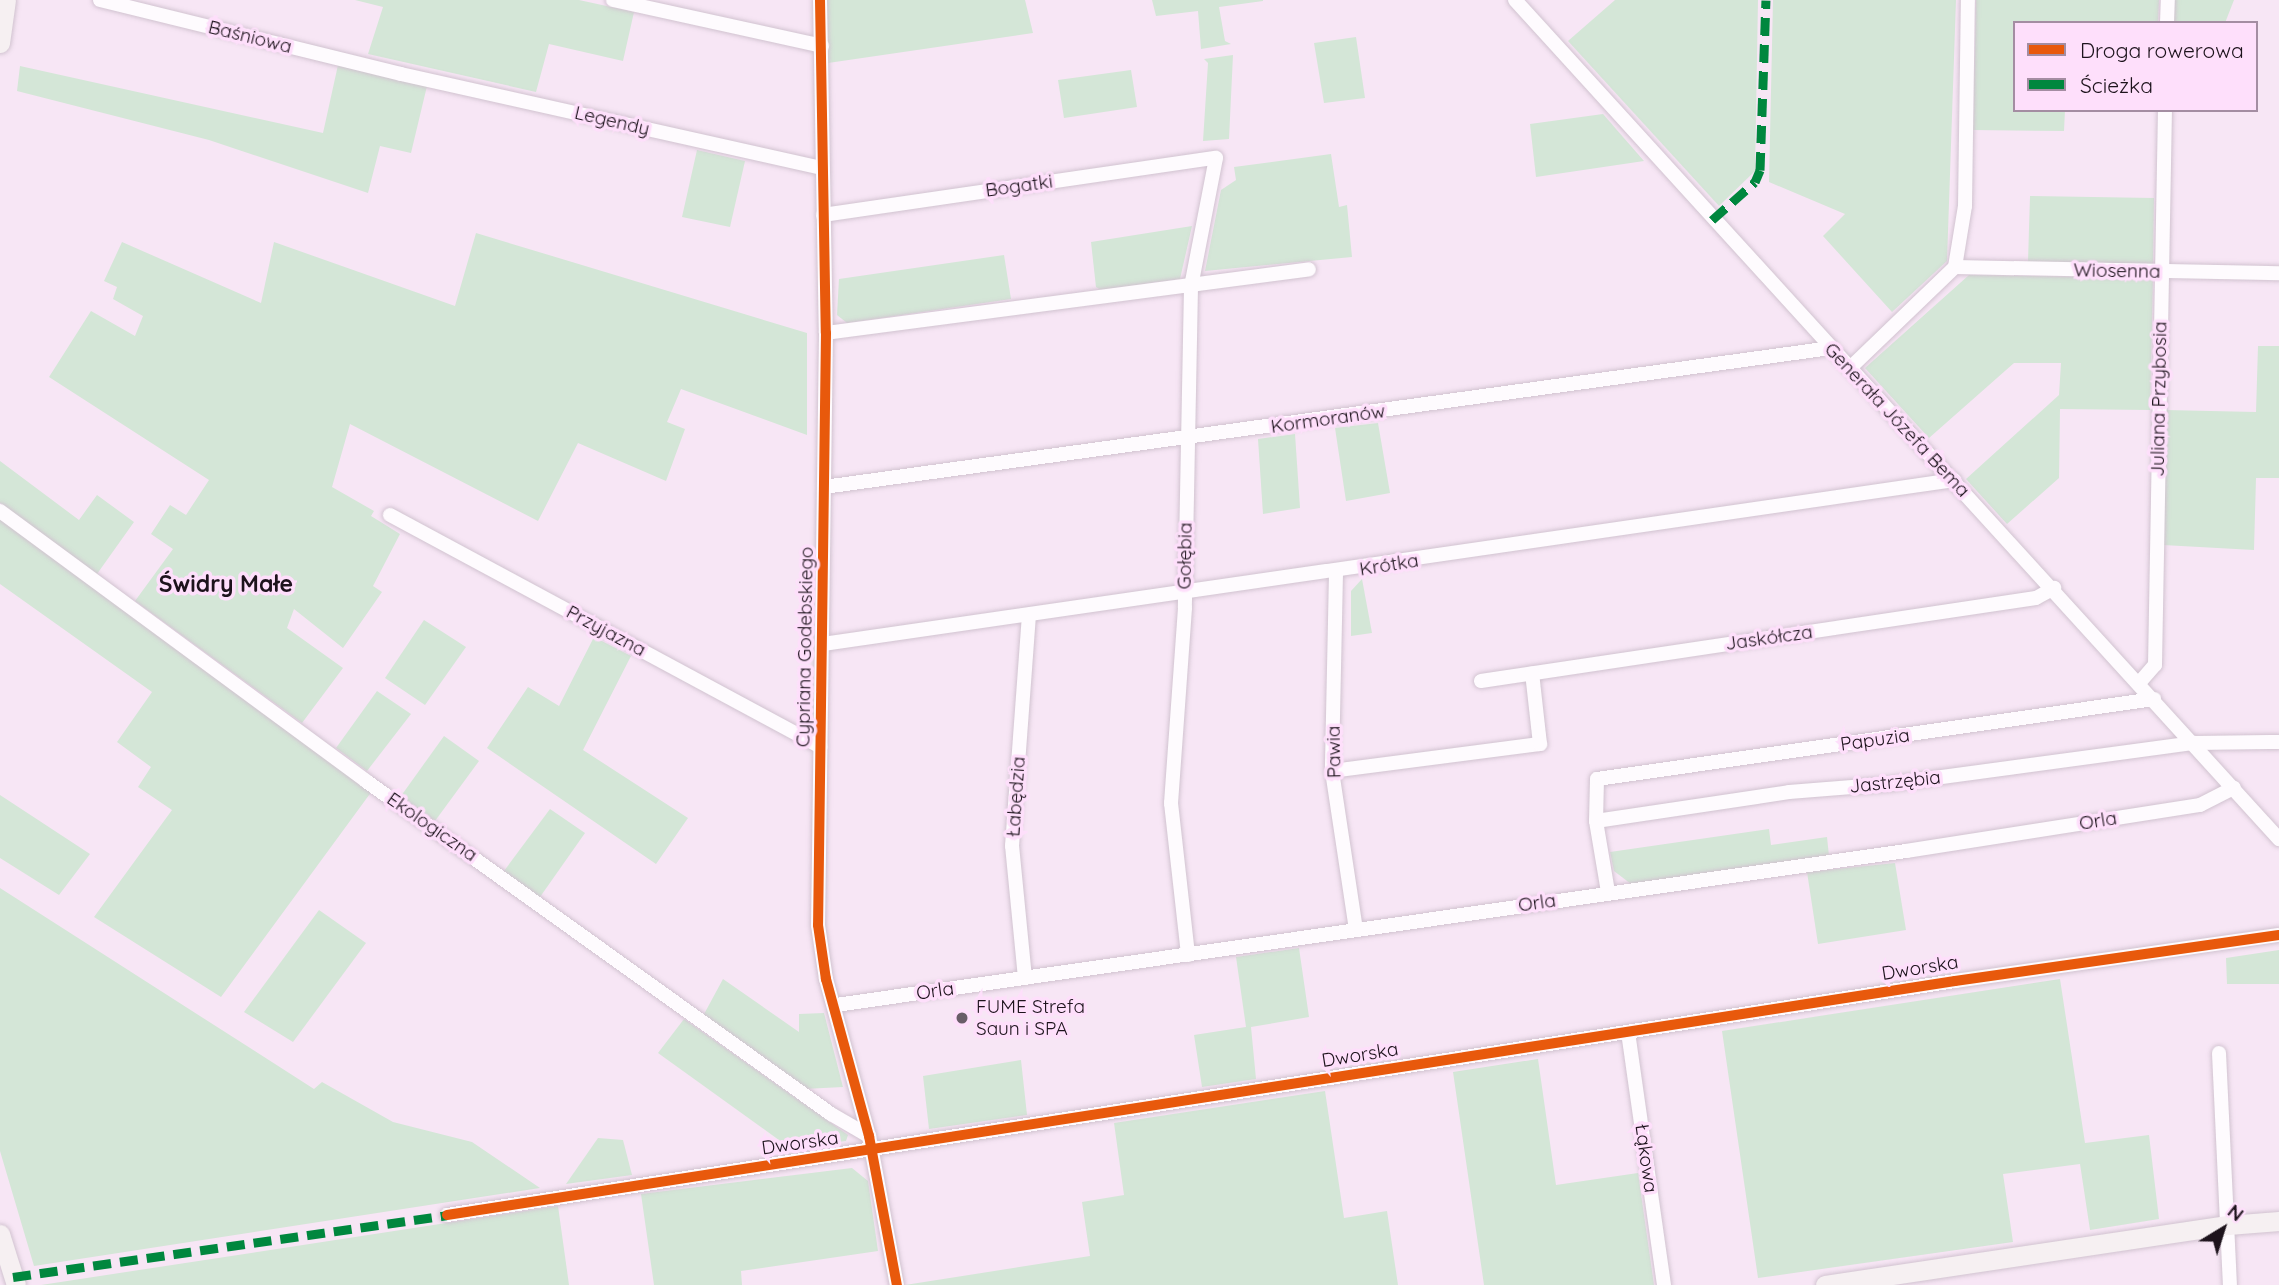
<!DOCTYPE html>
<html>
<head>
<meta charset="utf-8">
<style>
	body { margin:0 }
	#map { position:relative; width:2279px; height:1285px; overflow:hidden; background:#f7e6f5; font-family:Quicksand,sans-serif }
	div>[style] { position:absolute }
	.green>* { inset:0; background:#d4e6d7 }
	.roads { filter:drop-shadow(0 0 2px #d1c3d0) drop-shadow(0 0 2px #d1c3d0) }
	.minor>* { height:14px; margin:-7px; padding:0 7px; transform-origin:7px; border-radius:7px; background:#fefbfe }
	.secondary>* { height:19px; margin:-9.5px; padding:0 9.5px; transform-origin:9.5px; border-radius:9.5px; background:#f6f0f2 }
	.quiet>* { height:9px; margin-top:-4.5px; transform-origin:0; background:repeating-linear-gradient(90deg,#00873e 0 18px,transparent 0 27px) }
	.cycleway>* { height:10px; margin:-5px; padding:0 5px; transform-origin:5px; border-radius:5px; background:#e8590c }
	.dots>* { width:19px; height:19px; translate:-50% -50%; box-sizing:border-box; border:4px solid #fedffb; border-radius:50% }
	span { translate:-50% -50%; white-space:nowrap; text-align:center; line-height:1.15; -webkit-text-stroke:7px #fedffb; paint-order:stroke }
	.street-label { font-size:19px; color:#1d131c }
	.poi-label { font-size:19px; color:#1d131c }
	.left { translate:0 -50%; text-align:left }
	.quarter-label { font-size:23px; color:#1d131c; font-weight:700 }
	.legend { position:absolute; left:2013px; top:21px; width:245px; height:91px; box-sizing:border-box; background:#fedffb; border:2px solid #a48da2; margin:0; padding:9px 12px; list-style:none; font-size:21px; color:#1d131c }
	.legend li { display:flex; align-items:center; gap:14px; height:35px }
	.legend b { width:35px; border:2px solid #a48da2 }
	.north { position:absolute; left:2188px; top:1194px; width:70px; height:70px; -webkit-text-stroke:5px #fedffb; paint-order:stroke; rotate:38deg; font-size:19px; font-weight:700; line-height:28px; text-align:center; color:#1d131c }
	.north::after { content:''; display:block; margin:auto; width:24px; height:32px; background:#1d131c; clip-path:polygon(50% 0,100% 100%,50% 72%,0 100%) }
</style>
</head>
<body>
<div id="map">
	<div class="green">
		<i style="clip-path:polygon(355px 0,579px 0,634px 12px,623px 61px,549px 44px,536px 92px,368px 54px,383px 7px)"></i>
		<i style="clip-path:polygon(826px 0,1025px 0,1033px 33px,828px 63px)"></i>
		<i style="clip-path:polygon(1152px 0,1263px 0,1263px 1px,1219px 7px,1225px 41px,1231px 44px,1201px 49px,1198px 11px,1156px 16px)"></i>
		<i style="clip-path:polygon(1615px 0,1758px 0,1755px 171px,1719px 206px,1568px 41px)"></i>
		<i style="clip-path:polygon(1773px 0,1956px 0,1947px 261px,1892px 312px,1823px 236px,1845px 214px,1769px 182px)"></i>
		<i style="clip-path:polygon(1976px 0,2159px 0,2158px 23px,2015px 23px,2015px 110px,2065px 110px,2064px 131px,1973px 130px)"></i>
		<i style="clip-path:polygon(2174px 0,2234px 0,2225px 23px,2173px 23px)"></i>
		<i style="clip-path:polygon(1356px 37px,1365px 98px,1324px 103px,1314px 43px)"></i>
		<i style="clip-path:polygon(1233px 55px,1229px 139px,1203px 141px,1208px 63px,1204px 59px)"></i>
		<i style="clip-path:polygon(338px 65px,427px 86px,411px 153px,380px 146px,368px 193px,209px 140px,17px 91px,20px 66px,323px 133px)"></i>
		<i style="clip-path:polygon(1131px 70px,1137px 107px,1064px 118px,1058px 80px)"></i>
		<i style="clip-path:polygon(1603px 114px,1644px 161px,1536px 177px,1530px 124px)"></i>
		<i style="clip-path:polygon(697px 150px,745px 161px,730px 227px,682px 217px)"></i>
		<i style="clip-path:polygon(1331px 154px,1339px 207px,1347px 205px,1352px 257px,1205px 271px,1221px 190px,1236px 180px,1234px 167px)"></i>
		<i style="clip-path:polygon(2030px 196px,2154px 198px,2153px 264px,2028px 262px)"></i>
		<i style="clip-path:polygon(1192px 226px,1180px 279px,1101px 290px,1096px 287px,1091px 242px)"></i>
		<i style="clip-path:polygon(476px 233px,807px 333px,807px 435px,681px 389px,667px 422px,685px 429px,666px 481px,578px 443px,538px 521px,350px 424px,332px 487px,374px 511px,371px 516px,400px 534px,373px 586px,382px 592px,343px 648px,294px 609px,287px 628px,343px 668px,302px 723px,135px 601px,173px 549px,151px 534px,170px 505px,186px 515px,209px 480px,49px 377px,91px 311px,135px 336px,143px 316px,113px 299px,117px 287px,104px 281px,122px 242px,261px 303px,274px 242px,455px 306px)"></i>
		<i style="clip-path:polygon(1004px 255px,1011px 299px,847px 323px,837px 315px,839px 279px)"></i>
		<i style="clip-path:polygon(1969px 275px,2153px 278px,2150px 410px,2060px 409px,2059px 478px,2007px 524px,1966px 479px,2059px 395px,2061px 363px,2014px 363px,1929px 438px,1865px 368px)"></i>
		<i style="clip-path:polygon(2258px 346px,2279px 346px,2279px 478px,2256px 478px,2254px 550px,2163px 545px,2165px 410px,2256px 412px)"></i>
		<i style="clip-path:polygon(1378px 423px,1390px 493px,1346px 501px,1335px 428px)"></i>
		<i style="clip-path:polygon(1295px 434px,1300px 508px,1263px 514px,1258px 439px)"></i>
		<i style="clip-path:polygon(0 461px,79px 520px,97px 495px,134px 522px,97px 574px,0 503px)"></i>
		<i style="clip-path:polygon(0 516px,372px 791px,221px 997px,94px 917px,172px 810px,138px 787px,151px 767px,117px 742px,152px 692px,0 584px)"></i>
		<i style="clip-path:polygon(1362px 579px,1372px 633px,1351px 636px,1351px 591px)"></i>
		<i style="clip-path:polygon(424px 620px,466px 647px,425px 705px,385px 678px)"></i>
		<i style="clip-path:polygon(594px 637px,631px 656px,583px 750px,688px 818px,656px 864px,487px 748px,528px 687px,559px 706px)"></i>
		<i style="clip-path:polygon(377px 691px,411px 714px,367px 771px,336px 748px)"></i>
		<i style="clip-path:polygon(444px 736px,479px 761px,435px 821px,401px 796px)"></i>
		<i style="clip-path:polygon(0 795px,90px 854px,59px 895px,0 858px)"></i>
		<i style="clip-path:polygon(550px 809px,585px 833px,540px 897px,504px 871px)"></i>
		<i style="clip-path:polygon(1769px 829px,1771px 845px,1827px 837px,1829px 856px,1631px 884px,1614px 871px,1610px 852px)"></i>
		<i style="clip-path:polygon(1895px 863px,1906px 930px,1818px 944px,1807px 872px)"></i>
		<i style="clip-path:polygon(0 888px,314px 1089px,322px 1082px,393px 1122px,472px 1142px,540px 1188px,34px 1266px,0 1151px)"></i>
		<i style="clip-path:polygon(319px 910px,366px 943px,293px 1042px,244px 1012px)"></i>
		<i style="clip-path:polygon(1299px 948px,1309px 1017px,1251px 1027px,1256px 1079px,1202px 1087px,1194px 1035px,1246px 1027px,1236px 957px)"></i>
		<i style="clip-path:polygon(2279px 950px,2279px 984px,2227px 984px,2226px 958px)"></i>
		<i style="clip-path:polygon(723px 979px,799px 1032px,799px 1014px,824px 1013px,843px 1087px,804px 1089px,703px 1016px)"></i>
		<i style="clip-path:polygon(2060px 979px,2085px 1143px,2149px 1135px,2159px 1219px,2090px 1230px,2080px 1164px,2003px 1174px,2013px 1242px,1758px 1278px,1722px 1031px)"></i>
		<i style="clip-path:polygon(684px 1019px,848px 1135px,846px 1141px,790px 1148px,658px 1053px)"></i>
		<i style="clip-path:polygon(1538px 1059px,1556px 1185px,1638px 1173px,1654px 1285px,1484px 1285px,1453px 1072px)"></i>
		<i style="clip-path:polygon(1021px 1060px,1027px 1115px,929px 1129px,923px 1076px)"></i>
		<i style="clip-path:polygon(1325px 1091px,1344px 1218px,1387px 1211px,1398px 1285px,905px 1285px,1090px 1256px,1082px 1202px,1124px 1195px,1114px 1123px)"></i>
		<i style="clip-path:polygon(598px 1138px,623px 1140px,632px 1175px,566px 1184px)"></i>
		<i style="clip-path:polygon(852px 1168px,868px 1181px,878px 1251px,741px 1271px,742px 1285px,654px 1285px,641px 1194px)"></i>
		<i style="clip-path:polygon(558px 1206px,569px 1285px,41px 1285px)"></i>
	</div>
	<div class="roads">
		<div class="minor">
			<i style="left:100px;top:0;width:310px;rotate:13.8deg"></i>
			<i style="left:401px;top:74px;width:432px;rotate:12.6deg"></i>
			<i style="left:613px;top:0;width:214px;rotate:12.4deg"></i>
			<i style="left:820px;top:0;width:333px;rotate:89deg"></i>
			<i style="left:826px;top:333px;width:592px;rotate:90.77deg"></i>
			<i style="left:818px;top:925px;width:55px;rotate:81.6deg"></i>
			<i style="left:826px;top:979px;width:163px;rotate:74.7deg"></i>
			<i style="left:869px;top:1136px;width:152px;rotate:79.4deg"></i>
			<i style="left:1515px;top:0;width:1135px;rotate:47.68deg"></i>
			<i style="left:2167px;top:23px;width:23px;rotate:-88deg"></i>
			<i style="left:823px;top:215px;width:397px;rotate:-8.3deg"></i>
			<i style="left:1216px;top:158px;width:131px;rotate:101deg"></i>
			<i style="left:1191px;top:287px;width:321px;rotate:91.1deg"></i>
			<i style="left:1185px;top:608px;width:196px;rotate:94.1deg"></i>
			<i style="left:1171px;top:803px;width:153px;rotate:83.6deg"></i>
			<i style="left:1955px;top:267px;width:324px;rotate:1.1deg"></i>
			<i style="left:826px;top:333px;width:487px;rotate:-7.5deg"></i>
			<i style="left:1850px;top:368px;width:146px;rotate:-43.9deg"></i>
			<i style="left:1955px;top:267px;width:62px;rotate:-80.7deg"></i>
			<i style="left:1965px;top:206px;width:206px;rotate:-89.2deg"></i>
			<i style="left:824px;top:487px;width:1017px;rotate:-7.86deg"></i>
			<i style="left:0;top:511px;width:455px;rotate:36.4deg"></i>
			<i style="left:366px;top:781px;width:572px;rotate:35.61deg"></i>
			<i style="left:831px;top:1114px;width:44px;rotate:30.1deg"></i>
			<i style="left:390px;top:515px;width:489px;rotate:28.3deg"></i>
			<i style="left:1336px;top:573px;width:198px;rotate:91.2deg"></i>
			<i style="left:1332px;top:771px;width:160px;rotate:81.4deg"></i>
			<i style="left:823px;top:644px;width:1143px;rotate:-8.25deg"></i>
			<i style="left:1481px;top:681px;width:561px;rotate:-8.51deg"></i>
			<i style="left:2036px;top:598px;width:21px;rotate:-29deg"></i>
			<i style="left:2140px;top:682px;width:23px;rotate:-49deg"></i>
			<i style="left:2155px;top:665px;width:555px;rotate:-88.97deg"></i>
			<i style="left:1332px;top:771px;width:210px;rotate:-7.4deg"></i>
			<i style="left:1540px;top:744px;width:71px;rotate:-96.4deg"></i>
			<i style="left:1596px;top:821px;width:195px;rotate:-8.5deg"></i>
			<i style="left:1789px;top:792px;width:101px;rotate:-4.5deg"></i>
			<i style="left:1890px;top:784px;width:307px;rotate:-7.7deg"></i>
			<i style="left:2194px;top:743px;width:85px;rotate:-0.7deg"></i>
			<i style="left:1608px;top:892px;width:72px;rotate:-99.6deg"></i>
			<i style="left:1596px;top:821px;width:42px;rotate:-88.6deg"></i>
			<i style="left:1597px;top:779px;width:563px;rotate:-8.17deg"></i>
			<i style="left:1025px;top:978px;width:133px;rotate:-95.6deg"></i>
			<i style="left:1012px;top:846px;width:232px;rotate:-85.8deg"></i>
			<i style="left:836px;top:1005px;width:1081px;rotate:-8.19deg"></i>
			<i style="left:1906px;top:851px;width:298px;rotate:-8.9deg"></i>
			<i style="left:2200px;top:805px;width:38px;rotate:-27deg"></i>
			<i style="left:1628px;top:1032px;width:256px;rotate:81.9deg"></i>
			<i style="left:2219px;top:1053px;width:232px;rotate:87.3deg"></i>
			<i style="left:447px;top:1215px;width:1526px;rotate:-8.82deg"></i>
			<i style="left:1955px;top:981px;width:327px;rotate:-8.1deg"></i>
		</div>
		<div class="secondary">
			<i style="left:0;top:43px;width:43px;rotate:-82.1deg"></i>
			<i style="left:0;top:1234px;width:53px;rotate:72.6deg"></i>
			<i style="left:1825px;top:1285px;width:407px;rotate:-8.5deg"></i>
			<i style="left:2228px;top:1225px;width:51px;rotate:-4.5deg"></i>
		</div>
	</div>
	<div class="quiet">
		<i style="left:1712px;top:220px;width:57px;rotate:-41.5deg"></i>
		<i style="left:1755px;top:182px;width:13px;rotate:-67deg"></i>
		<i style="left:1760px;top:170px;width:170px;rotate:-88deg"></i>
		<i style="left:13px;top:1277px;width:438px;rotate:-8.1deg"></i>
	</div>
	<div class="cycleway">
		<i style="left:820px;top:0;width:333px;rotate:89deg"></i>
		<i style="left:826px;top:333px;width:592px;rotate:90.77deg"></i>
		<i style="left:818px;top:925px;width:55px;rotate:81.6deg"></i>
		<i style="left:826px;top:979px;width:163px;rotate:74.7deg"></i>
		<i style="left:869px;top:1136px;width:152px;rotate:79.4deg"></i>
		<i style="left:447px;top:1215px;width:1526px;rotate:-8.82deg"></i>
		<i style="left:1955px;top:981px;width:327px;rotate:-8.1deg"></i>
	</div>
	<div class="dots">
		<i style="left:962px;top:1018px;background:#695d68"></i>
	</div>
	<div class="street-label">
		<span style="left:250px;top:37px;rotate:14deg">Baśniowa</span>
		<span style="left:612px;top:121px;rotate:13deg">Legendy</span>
		<span style="left:1019px;top:186px;rotate:-8deg">Bogatki</span>
		<span style="left:2117px;top:271px;rotate:1deg">Wiosenna</span>
		<span style="left:2159px;top:399px;rotate:-89deg">Juliana Przybosia</span>
		<span style="left:1328px;top:419px;rotate:-8deg">Kormoranów</span>
		<span style="left:1897px;top:420px;rotate:47deg">Generała Józefa Bema</span>
		<span style="left:1185px;top:556px;rotate:-89deg">Gołębia</span>
		<span style="left:1389px;top:565px;rotate:-9deg">Krótka</span>
		<span style="left:606px;top:631px;rotate:28deg">Przyjazna</span>
		<span style="left:1769px;top:638px;rotate:-8deg">Jaskółcza</span>
		<span style="left:805px;top:647px;rotate:-89deg">Cypriana Godebskiego</span>
		<span style="left:1875px;top:740px;rotate:-8deg">Papuzia</span>
		<span style="left:1334px;top:752px;rotate:-91deg">Pawia</span>
		<span style="left:1895px;top:782px;rotate:-6deg">Jastrzębia</span>
		<span style="left:1016px;top:797px;rotate:-86deg">Łabędzia</span>
		<span style="left:2098px;top:821px;rotate:-9deg">Orla</span>
		<span style="left:432px;top:827px;rotate:35deg">Ekologiczna</span>
		<span style="left:1537px;top:903px;rotate:-8deg">Orla</span>
		<span style="left:1920px;top:968px;rotate:-9deg">Dworska</span>
		<span style="left:935px;top:991px;rotate:-8deg">Orla</span>
		<span style="left:1360px;top:1055px;rotate:-9deg">Dworska</span>
		<span style="left:800px;top:1143px;rotate:-8deg">Dworska</span>
		<span style="left:1646px;top:1158px;rotate:82deg">Łąkowa</span>
	</div>
	<div class="poi-label">
		<span class="left" style="left:976px;top:1018px">FUME Strefa<br>Saun i SPA</span>
	</div>
	<div class="quarter-label">
		<span style="left:226px;top:584px">Świdry Małe</span>
	</div>
	<ul class="legend">
	<li><b style="height:9px;background:#e8590c"></b>Droga rowerowa</li>
	<li><b style="height:9px;background:#00873e"></b>Ścieżka</li>
	</ul>
	<div class="north">N</div>
</div>
</body>
</html>
